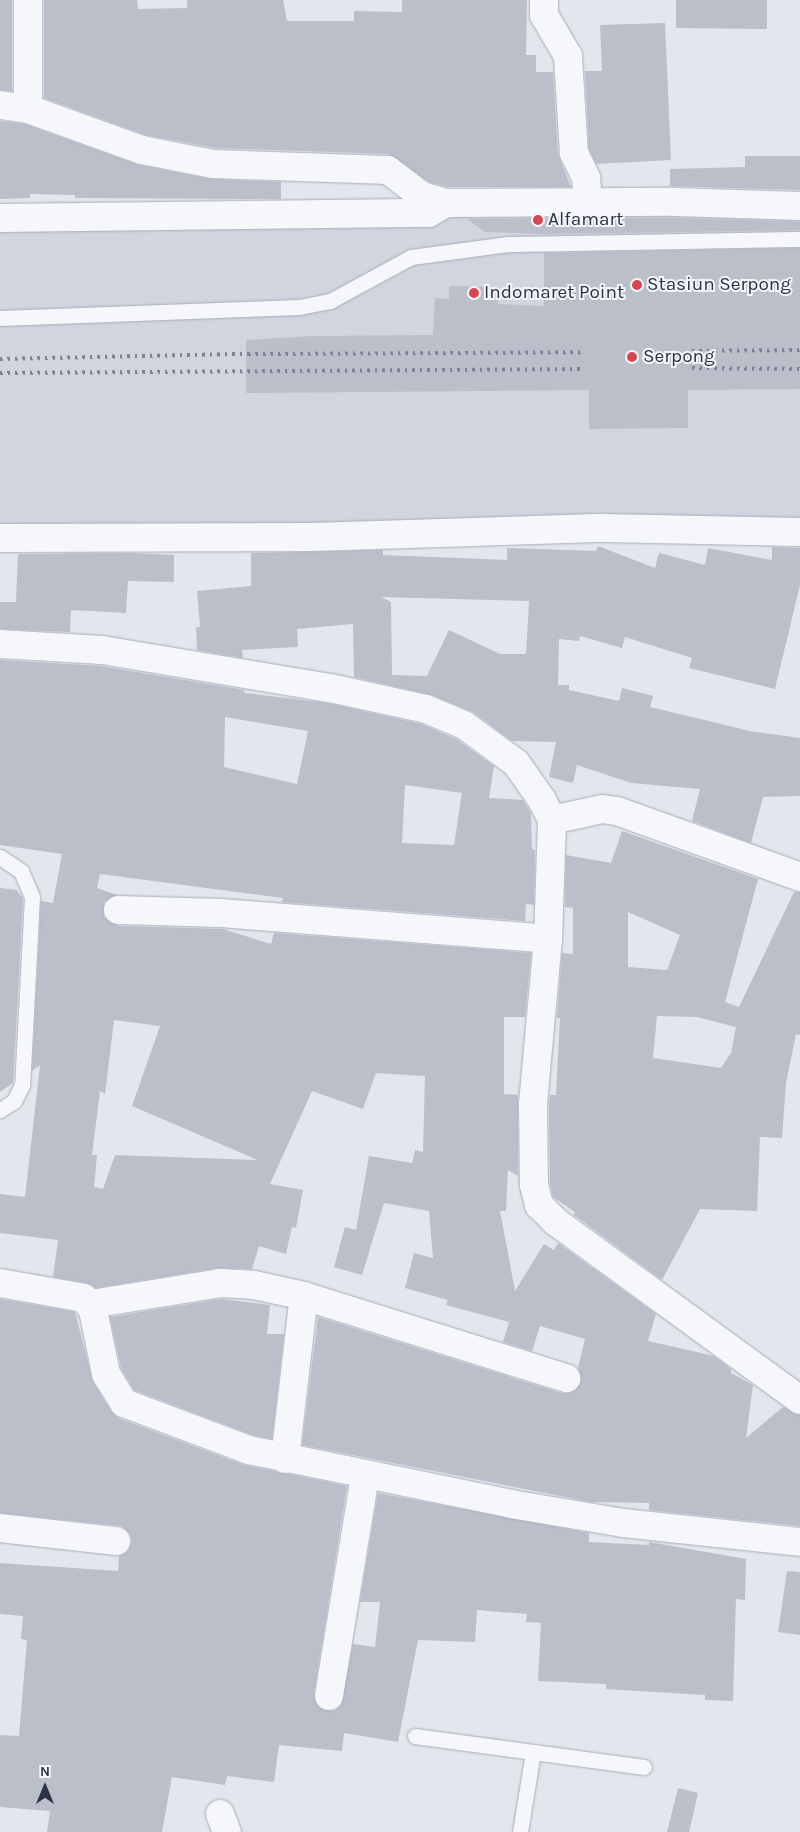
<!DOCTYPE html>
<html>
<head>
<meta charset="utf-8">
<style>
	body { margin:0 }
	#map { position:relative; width:800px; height:1832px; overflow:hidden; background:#e3e6ec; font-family:Karla,sans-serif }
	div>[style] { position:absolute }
	.built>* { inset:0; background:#d1d5de }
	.building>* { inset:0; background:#babfca }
	.roads { filter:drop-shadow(0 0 1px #a8adb7) drop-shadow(0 0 1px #a8adb7) }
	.service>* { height:15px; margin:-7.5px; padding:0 7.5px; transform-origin:7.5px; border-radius:7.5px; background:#f6f7fa }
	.minor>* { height:28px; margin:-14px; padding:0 14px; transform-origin:14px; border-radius:14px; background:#f6f7fa }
	.rail>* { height:4px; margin-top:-2px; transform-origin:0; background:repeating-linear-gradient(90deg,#7c8596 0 2.5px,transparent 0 7.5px) }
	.dots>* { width:14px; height:14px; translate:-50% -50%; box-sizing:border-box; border:2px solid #f3f5f9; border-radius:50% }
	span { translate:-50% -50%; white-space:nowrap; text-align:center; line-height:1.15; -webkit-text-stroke:4px #f3f5f9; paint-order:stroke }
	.poi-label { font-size:19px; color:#2a3345 }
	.left { translate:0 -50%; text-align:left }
	.north { position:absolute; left:20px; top:1762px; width:50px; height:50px; -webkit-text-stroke:4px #f3f5f9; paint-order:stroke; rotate:0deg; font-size:14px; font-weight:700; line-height:20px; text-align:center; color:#2a3345 }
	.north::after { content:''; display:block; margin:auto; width:18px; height:22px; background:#2a3345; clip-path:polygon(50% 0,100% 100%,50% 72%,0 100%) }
</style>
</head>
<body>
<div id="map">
	<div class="built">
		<i style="clip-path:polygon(800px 210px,800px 530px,0 536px,0 215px)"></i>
	</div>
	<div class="building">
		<i style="clip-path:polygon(0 0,12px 0,12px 91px,0 90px)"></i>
		<i style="clip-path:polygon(44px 0,137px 0,138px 9px,187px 8px,187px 0,283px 0,287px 21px,354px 21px,354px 11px,402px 12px,402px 0,527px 0,526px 55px,536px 55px,536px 72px,553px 72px,558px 154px,571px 187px,448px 187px,429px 182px,389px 154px,215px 148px,146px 135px,44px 98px)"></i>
		<i style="clip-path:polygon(676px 0,767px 0,767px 29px,676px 28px)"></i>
		<i style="clip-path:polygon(665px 23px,671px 160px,596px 164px,589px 149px,585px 71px,602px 71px,600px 25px)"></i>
		<i style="clip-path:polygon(0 121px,24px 124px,139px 165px,210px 179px,281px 182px,281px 199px,75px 198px,75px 195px,30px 194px,30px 198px,0 199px)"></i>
		<i style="clip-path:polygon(745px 156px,800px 156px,800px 190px,670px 186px,670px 169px,745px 167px)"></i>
		<i style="clip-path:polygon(675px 218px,800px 222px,800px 230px,544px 234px,485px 232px,467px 219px)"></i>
		<i style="clip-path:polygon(800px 248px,800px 389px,688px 390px,688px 428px,589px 429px,589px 390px,246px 393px,246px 340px,313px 336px,433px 335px,435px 298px,449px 299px,449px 286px,499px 287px,498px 304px,544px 306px,544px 253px)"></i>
		<i style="clip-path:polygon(evenodd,598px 546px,655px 568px,659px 553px,705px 565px,708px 548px,772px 560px,772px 547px,800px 548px,800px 585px,775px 689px,689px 668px,692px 658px,625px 637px,622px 648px,580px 636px,579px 641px,559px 639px,558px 685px,569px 685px,569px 690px,619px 701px,622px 688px,653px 696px,650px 707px,750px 731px,800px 738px,800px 796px,763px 797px,751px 843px,692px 821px,700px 789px,631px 783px,577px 765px,573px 783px,549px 777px,556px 742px,512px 741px,473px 712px,432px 695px,354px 677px,353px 624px,297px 629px,298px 647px,242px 650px,243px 658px,197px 650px,196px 627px,200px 627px,197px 591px,251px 586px,251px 553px,383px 550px,383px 555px,507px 560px,507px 548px,596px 551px,598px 546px,381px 597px,529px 601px,526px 654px,500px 654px,449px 630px,427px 676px,392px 675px,391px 602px,381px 597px)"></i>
		<i style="clip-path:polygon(129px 553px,174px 555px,174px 582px,128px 581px,126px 613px,71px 610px,70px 632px,0 629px,0 602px,16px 602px,18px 554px)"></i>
		<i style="clip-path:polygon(evenodd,0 660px,100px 666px,244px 690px,245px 693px,327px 703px,421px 724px,456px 739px,494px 766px,489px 798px,523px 800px,531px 813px,532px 849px,535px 850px,534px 905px,526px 904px,525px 921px,282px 902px,283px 898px,100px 874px,97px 888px,117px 895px,104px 902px,104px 917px,118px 926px,223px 929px,271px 944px,274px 933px,531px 953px,525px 1017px,504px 1017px,504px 1094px,518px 1095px,518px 1176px,508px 1170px,506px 1211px,500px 1211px,515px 1291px,544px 1244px,554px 1250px,558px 1243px,656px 1314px,648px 1341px,714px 1356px,731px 1369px,731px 1373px,753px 1385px,746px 1438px,783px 1407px,800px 1415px,800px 1526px,649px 1510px,649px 1503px,591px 1502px,302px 1445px,318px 1317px,561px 1393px,570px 1393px,581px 1383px,578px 1368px,585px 1339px,540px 1326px,532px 1351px,503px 1342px,509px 1322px,446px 1305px,448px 1300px,405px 1288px,414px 1253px,433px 1258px,429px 1211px,384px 1203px,362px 1275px,334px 1267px,345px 1227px,356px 1230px,369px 1156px,412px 1163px,415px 1150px,423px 1152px,425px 1076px,376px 1073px,363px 1109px,312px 1091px,270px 1184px,303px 1190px,296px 1228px,292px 1227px,286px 1254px,259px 1246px,252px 1269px,218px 1268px,95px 1288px,87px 1283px,53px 1277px,58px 1240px,0 1233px,0 1194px,25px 1197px,40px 1065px,32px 1071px,41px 901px,53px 903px,62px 854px,0 845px,0 660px,225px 717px,308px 731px,297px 784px,224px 767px,225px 717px,0 660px,405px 785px,462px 793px,454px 845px,402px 843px,405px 785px,0 660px,114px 1020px,160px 1026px,132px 1106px,258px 1160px,115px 1155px,103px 1189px,94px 1187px,97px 1155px,92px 1155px,100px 1091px,105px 1094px,114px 1020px)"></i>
		<i style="clip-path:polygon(evenodd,622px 831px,758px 879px,725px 1002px,739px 1007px,794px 892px,800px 892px,800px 1035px,796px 1034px,786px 1083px,782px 1138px,760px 1137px,757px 1211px,700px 1209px,662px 1280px,574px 1215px,575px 1212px,553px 1197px,550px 1183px,549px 1106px,550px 1095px,556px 1095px,560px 1018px,557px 1018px,562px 953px,573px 954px,573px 908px,565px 907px,566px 855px,611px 863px,622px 831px,628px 912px,680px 935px,667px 970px,628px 967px,628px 912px,622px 831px,657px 1016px,697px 1017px,736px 1027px,731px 1053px,721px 1068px,653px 1058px,657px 1016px)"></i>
		<i style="clip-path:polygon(0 888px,17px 890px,23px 899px,13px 1083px,0 1092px)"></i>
		<i style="clip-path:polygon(0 1299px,75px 1312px,93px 1382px,111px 1411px,118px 1418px,244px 1465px,347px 1486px,314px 1693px,320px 1708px,334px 1711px,341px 1705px,353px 1644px,375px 1647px,380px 1602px,360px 1602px,378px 1493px,589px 1533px,589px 1542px,649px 1545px,649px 1542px,746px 1559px,745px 1600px,736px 1599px,733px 1701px,705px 1700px,705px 1695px,606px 1689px,606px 1684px,538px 1681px,541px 1623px,526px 1622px,527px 1614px,477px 1610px,475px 1642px,418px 1640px,398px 1742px,344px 1733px,342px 1751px,279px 1745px,274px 1782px,227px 1776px,225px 1785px,172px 1777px,162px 1832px,47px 1832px,50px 1811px,0 1807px,0 1735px,19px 1736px,27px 1640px,21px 1639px,23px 1616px,0 1614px,0 1563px,118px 1571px,119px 1556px,128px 1551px,132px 1542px,130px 1534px,122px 1526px,0 1513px)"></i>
		<i style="clip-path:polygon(221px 1299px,270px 1305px,267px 1334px,284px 1334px,272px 1439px,253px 1435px,134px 1390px,121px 1368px,110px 1317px)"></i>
		<i style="clip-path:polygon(787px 1571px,800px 1572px,800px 1635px,778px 1632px)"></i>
		<i style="clip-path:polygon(678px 1788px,698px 1793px,689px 1832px,667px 1832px)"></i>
	</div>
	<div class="roads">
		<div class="service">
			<i style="left:0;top:318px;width:299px;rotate:-2.1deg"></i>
			<i style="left:299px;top:307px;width:32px;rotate:-11deg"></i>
			<i style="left:330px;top:301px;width:92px;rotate:-28.5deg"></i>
			<i style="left:411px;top:257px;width:98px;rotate:-7.6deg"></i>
			<i style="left:508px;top:244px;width:292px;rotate:-1deg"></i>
			<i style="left:0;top:857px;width:25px;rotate:34deg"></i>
			<i style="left:21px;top:871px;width:28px;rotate:67deg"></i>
			<i style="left:32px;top:897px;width:188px;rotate:93deg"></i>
			<i style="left:22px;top:1085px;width:18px;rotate:117deg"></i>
			<i style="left:14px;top:1101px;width:17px;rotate:147deg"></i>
			<i style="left:415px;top:1736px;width:231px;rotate:7.7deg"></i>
			<i style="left:520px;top:1832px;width:81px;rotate:-80.8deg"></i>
		</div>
		<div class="minor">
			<i style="left:28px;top:0;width:109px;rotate:90deg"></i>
			<i style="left:544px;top:0;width:15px;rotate:90deg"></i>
			<i style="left:544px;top:15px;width:48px;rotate:59.7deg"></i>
			<i style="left:568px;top:56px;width:97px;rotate:86.5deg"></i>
			<i style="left:574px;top:153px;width:28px;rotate:64deg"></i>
			<i style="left:586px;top:178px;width:24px;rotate:85deg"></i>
			<i style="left:0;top:105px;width:28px;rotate:8deg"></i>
			<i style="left:28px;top:109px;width:121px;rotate:19.8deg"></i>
			<i style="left:142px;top:150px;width:72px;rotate:11.2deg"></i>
			<i style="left:213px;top:164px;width:175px;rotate:2deg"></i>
			<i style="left:388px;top:170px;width:43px;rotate:37.4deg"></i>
			<i style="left:422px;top:196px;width:25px;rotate:16deg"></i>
			<i style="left:0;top:218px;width:429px;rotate:-0.7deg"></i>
			<i style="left:429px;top:213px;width:20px;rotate:-30deg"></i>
			<i style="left:446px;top:203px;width:229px;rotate:-0.3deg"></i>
			<i style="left:675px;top:202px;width:125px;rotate:1.8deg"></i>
			<i style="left:0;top:538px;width:311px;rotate:-0.2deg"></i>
			<i style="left:311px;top:537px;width:293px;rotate:-1.8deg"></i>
			<i style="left:604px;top:528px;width:196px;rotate:1.2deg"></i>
			<i style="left:0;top:644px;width:102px;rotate:3.4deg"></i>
			<i style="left:102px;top:650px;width:231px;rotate:9.5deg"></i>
			<i style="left:330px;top:688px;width:98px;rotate:12.3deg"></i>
			<i style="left:426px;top:709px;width:41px;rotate:22.8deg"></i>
			<i style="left:464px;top:725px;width:64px;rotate:36.2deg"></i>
			<i style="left:516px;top:763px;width:45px;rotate:54.9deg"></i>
			<i style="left:542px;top:800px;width:22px;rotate:63deg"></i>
			<i style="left:552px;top:820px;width:119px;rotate:91.9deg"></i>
			<i style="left:548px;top:939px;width:167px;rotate:95.2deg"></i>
			<i style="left:533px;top:1105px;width:80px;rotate:89.3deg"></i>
			<i style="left:534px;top:1185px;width:21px;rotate:76deg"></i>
			<i style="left:539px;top:1205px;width:24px;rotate:45deg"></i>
			<i style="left:556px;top:1222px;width:302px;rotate:36.1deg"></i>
			<i style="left:552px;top:820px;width:51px;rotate:-12.4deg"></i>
			<i style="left:602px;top:809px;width:15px;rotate:8deg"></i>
			<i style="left:617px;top:811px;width:195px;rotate:19.8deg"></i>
			<i style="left:118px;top:910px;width:103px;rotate:1.7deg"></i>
			<i style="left:221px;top:913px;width:328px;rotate:4.5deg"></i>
			<i style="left:0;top:1283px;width:85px;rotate:10.1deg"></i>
			<i style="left:84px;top:1298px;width:15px;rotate:53deg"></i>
			<i style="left:93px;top:1310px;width:65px;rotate:78.5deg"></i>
			<i style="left:106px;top:1374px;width:34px;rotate:58deg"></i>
			<i style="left:124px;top:1403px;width:134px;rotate:20.6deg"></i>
			<i style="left:249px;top:1450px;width:268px;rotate:11.6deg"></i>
			<i style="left:511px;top:1504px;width:114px;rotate:9.6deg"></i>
			<i style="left:623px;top:1523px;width:178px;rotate:6.1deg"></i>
			<i style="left:91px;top:1304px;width:131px;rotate:-9.2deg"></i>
			<i style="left:220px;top:1283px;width:34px;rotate:3deg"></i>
			<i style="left:254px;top:1285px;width:51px;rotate:12.4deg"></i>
			<i style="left:304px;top:1296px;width:275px;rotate:17.4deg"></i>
			<i style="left:285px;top:1459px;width:164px;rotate:-83.4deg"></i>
			<i style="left:0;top:1528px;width:117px;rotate:6.4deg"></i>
			<i style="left:329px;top:1696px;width:224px;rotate:-80.7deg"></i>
			<i style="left:220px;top:1814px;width:19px;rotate:69deg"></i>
		</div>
	</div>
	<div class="rail">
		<i style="left:692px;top:351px;width:108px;rotate:-0.5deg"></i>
		<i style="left:0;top:359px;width:248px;rotate:-1.2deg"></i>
		<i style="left:248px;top:354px;width:335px;rotate:-0.3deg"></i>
		<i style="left:692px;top:368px;width:108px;rotate:0.5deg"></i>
		<i style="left:0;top:373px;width:582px;rotate:-0.39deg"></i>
	</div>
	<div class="dots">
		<i style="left:538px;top:220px;background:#d34656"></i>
		<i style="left:637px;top:285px;background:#d34656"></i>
		<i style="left:474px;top:293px;background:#d34656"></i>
		<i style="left:632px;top:357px;background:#d34656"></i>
	</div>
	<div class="poi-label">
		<span class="left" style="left:548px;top:220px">Alfamart</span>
		<span class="left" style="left:647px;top:285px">Stasiun Serpong</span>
		<span class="left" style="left:484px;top:293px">Indomaret Point</span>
		<span class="left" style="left:643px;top:357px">Serpong</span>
	</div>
	<div class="north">N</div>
</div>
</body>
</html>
